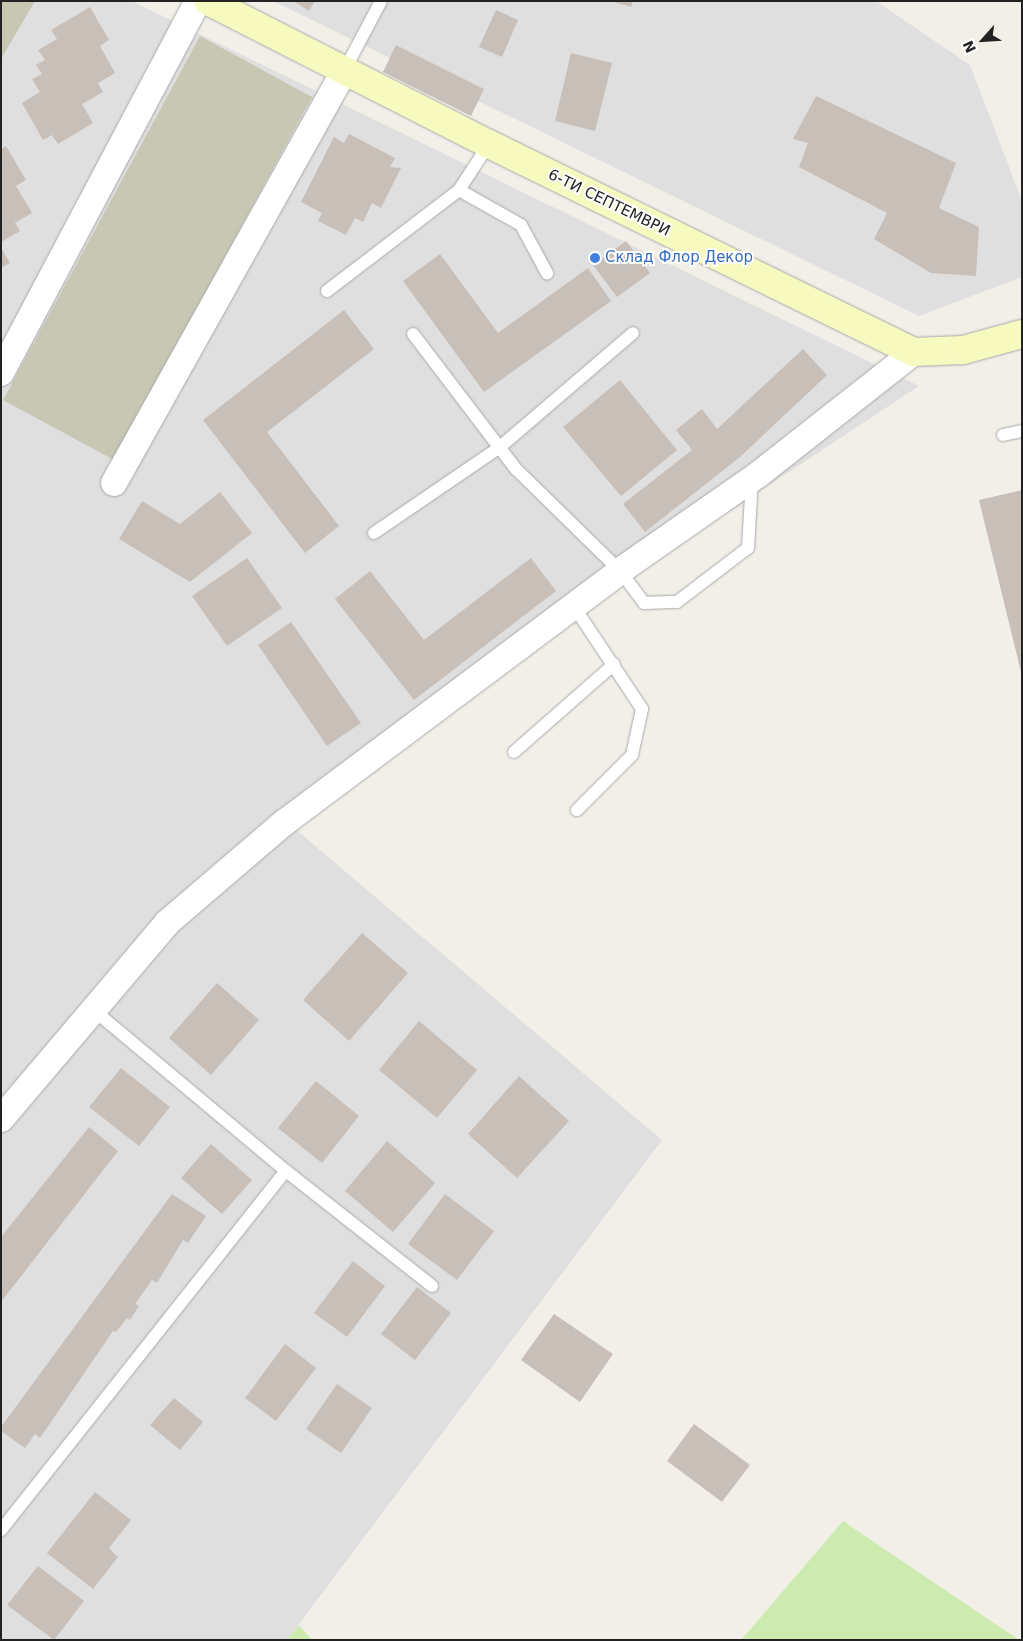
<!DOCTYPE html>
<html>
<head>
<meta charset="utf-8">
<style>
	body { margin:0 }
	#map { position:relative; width:1023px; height:1641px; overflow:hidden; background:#f2efe9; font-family:"DejaVu Sans",sans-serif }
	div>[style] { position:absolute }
	.residential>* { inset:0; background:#e0dfdf }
	.construction>* { inset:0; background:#c7c7b4 }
	.grass>* { inset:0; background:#cdebb0 }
	.building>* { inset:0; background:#c7bfb8 }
	.roads { filter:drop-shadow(0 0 1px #a9a9a9) drop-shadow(0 0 1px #a9a9a9) }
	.lane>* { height:12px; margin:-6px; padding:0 6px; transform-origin:6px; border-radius:6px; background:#fff }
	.street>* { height:26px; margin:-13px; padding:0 13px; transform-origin:13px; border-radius:13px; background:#fff }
	.secondary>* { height:28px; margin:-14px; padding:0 14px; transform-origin:14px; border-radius:14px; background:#f7fabf }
	.dots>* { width:14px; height:14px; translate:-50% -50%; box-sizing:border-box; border:2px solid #fff; border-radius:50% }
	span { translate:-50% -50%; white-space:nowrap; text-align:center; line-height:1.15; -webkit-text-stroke:4px #fff; paint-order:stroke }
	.street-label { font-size:15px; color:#222 }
	.shop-label { font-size:15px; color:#366cbe }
	.left { translate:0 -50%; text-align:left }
	.frame { position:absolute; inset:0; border:2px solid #222; pointer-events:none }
	.north { position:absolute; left:958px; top:15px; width:50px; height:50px; -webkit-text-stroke:4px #fff; paint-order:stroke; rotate:244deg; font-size:14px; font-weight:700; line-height:20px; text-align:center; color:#222 }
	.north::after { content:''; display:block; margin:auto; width:18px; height:22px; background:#222; clip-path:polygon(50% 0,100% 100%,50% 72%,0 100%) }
</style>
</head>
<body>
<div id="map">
	<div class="residential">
		<i style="clip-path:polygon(1px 1px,132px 1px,919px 386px,636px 573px,294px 828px,662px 1140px,287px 1640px,1px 1640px)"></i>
		<i style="clip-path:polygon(273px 1px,876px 1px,970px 65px,1022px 201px,1022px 277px,919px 316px)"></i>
	</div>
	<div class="construction">
		<i style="clip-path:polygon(1px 1px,35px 1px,1px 59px)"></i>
		<i style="clip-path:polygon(200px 36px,312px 97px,114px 460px,3px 400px)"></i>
	</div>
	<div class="grass">
		<i style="clip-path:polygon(843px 1521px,1019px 1640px,741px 1640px)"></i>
		<i style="clip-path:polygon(299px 1625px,312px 1640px,287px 1640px)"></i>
	</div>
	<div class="building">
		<i style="clip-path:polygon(293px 1px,315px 1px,309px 11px)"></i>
		<i style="clip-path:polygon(611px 1px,633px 1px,631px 7px)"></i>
		<i style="clip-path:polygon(90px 7px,109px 40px,100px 46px,115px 73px,98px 83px,103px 92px,82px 104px,93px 123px,58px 144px,52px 135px,43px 140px,22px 103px,40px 92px,32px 79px,42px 74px,36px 65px,45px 60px,38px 50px,57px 39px,51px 30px)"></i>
		<i style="clip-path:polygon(496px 10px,518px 20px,502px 57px,479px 47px)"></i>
		<i style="clip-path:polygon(396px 45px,484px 89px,471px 116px,383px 72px)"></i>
		<i style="clip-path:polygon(571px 53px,612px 63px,595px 131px,555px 121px)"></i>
		<i style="clip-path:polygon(816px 96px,956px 163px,939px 208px,979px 227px,976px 276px,931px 273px,874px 239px,887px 213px,799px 167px,808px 143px,793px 139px)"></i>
		<i style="clip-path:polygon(349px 134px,395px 158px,390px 167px,401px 168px,381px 208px,372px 203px,363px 222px,355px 218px,346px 235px,318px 221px,322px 213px,301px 202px,334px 137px,344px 143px)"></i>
		<i style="clip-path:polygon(6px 146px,26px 180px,16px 186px,32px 213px,15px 223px,20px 231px,1px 242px,1px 149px)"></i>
		<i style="clip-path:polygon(626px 241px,650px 273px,617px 297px,593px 265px)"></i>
		<i style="clip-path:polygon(1px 248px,10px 263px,1px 268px)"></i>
		<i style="clip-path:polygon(440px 254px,498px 333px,588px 268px,611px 301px,484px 392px,403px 281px)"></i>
		<i style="clip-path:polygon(344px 310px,374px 349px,267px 432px,339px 526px,305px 553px,203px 420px)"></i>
		<i style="clip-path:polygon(803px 349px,827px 375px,740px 457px,645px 532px,623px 504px,692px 450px,676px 430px,702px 409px,717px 429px)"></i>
		<i style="clip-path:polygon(620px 380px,677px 450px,621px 496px,563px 427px)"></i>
		<i style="clip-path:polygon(1022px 490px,1022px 671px,1021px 672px,979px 500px)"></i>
		<i style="clip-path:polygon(220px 492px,252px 533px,190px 582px,119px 539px,142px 501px,180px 524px)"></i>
		<i style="clip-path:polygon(247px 558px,282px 608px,227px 646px,192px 596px)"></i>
		<i style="clip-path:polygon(531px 558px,556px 591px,414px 700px,335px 599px,370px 571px,424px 640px)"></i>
		<i style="clip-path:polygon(291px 622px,361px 723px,327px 746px,258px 645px)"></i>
		<i style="clip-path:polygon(362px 933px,408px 973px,349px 1041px,303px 1000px)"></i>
		<i style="clip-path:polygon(217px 983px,259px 1020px,211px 1075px,169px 1038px)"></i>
		<i style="clip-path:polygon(419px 1021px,477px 1070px,437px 1118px,379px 1070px)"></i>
		<i style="clip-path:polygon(121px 1068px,170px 1107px,139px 1146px,89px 1107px)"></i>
		<i style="clip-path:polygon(519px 1076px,569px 1121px,517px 1178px,468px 1134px)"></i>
		<i style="clip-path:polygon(316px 1081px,359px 1116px,322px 1163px,278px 1128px)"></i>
		<i style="clip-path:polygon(89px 1127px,118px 1151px,1px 1302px,1px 1237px)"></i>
		<i style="clip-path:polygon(387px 1141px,435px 1183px,393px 1232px,345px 1191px)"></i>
		<i style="clip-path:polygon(211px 1144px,252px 1180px,222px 1214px,181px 1178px)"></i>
		<i style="clip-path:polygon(172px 1194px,206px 1216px,188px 1243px,183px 1240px,157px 1283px,152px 1280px,135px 1304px,139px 1306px,130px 1320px,127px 1318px,116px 1332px,113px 1331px,40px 1438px,35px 1434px,25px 1448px,1px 1431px,1px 1427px)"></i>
		<i style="clip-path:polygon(445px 1194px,494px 1231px,457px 1280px,408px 1244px)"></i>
		<i style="clip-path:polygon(353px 1261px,385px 1286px,347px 1337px,314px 1313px)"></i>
		<i style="clip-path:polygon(417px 1287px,451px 1313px,415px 1360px,381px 1334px)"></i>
		<i style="clip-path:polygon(554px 1314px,613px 1354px,580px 1402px,521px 1360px)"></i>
		<i style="clip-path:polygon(285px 1344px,316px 1368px,276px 1421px,245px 1398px)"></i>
		<i style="clip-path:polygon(337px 1384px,372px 1408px,341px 1453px,306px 1429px)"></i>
		<i style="clip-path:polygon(174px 1398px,203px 1422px,180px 1450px,150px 1425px)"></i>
		<i style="clip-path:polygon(694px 1424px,750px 1465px,722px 1502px,667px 1461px)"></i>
		<i style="clip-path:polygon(95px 1492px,131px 1520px,109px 1548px,118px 1557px,93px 1589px,47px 1553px)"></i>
		<i style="clip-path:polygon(38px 1566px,84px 1601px,54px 1640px,7px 1605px)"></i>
	</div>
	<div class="roads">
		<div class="lane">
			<i style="left:344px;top:71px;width:79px;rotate:-62.1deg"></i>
			<i style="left:459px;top:190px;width:71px;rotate:29.4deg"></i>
			<i style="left:521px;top:225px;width:55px;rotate:61.6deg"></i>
			<i style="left:327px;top:291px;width:166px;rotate:-37.4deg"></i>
			<i style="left:459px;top:190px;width:55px;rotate:-56.9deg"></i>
			<i style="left:413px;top:334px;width:170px;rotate:52.7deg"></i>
			<i style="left:516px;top:469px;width:146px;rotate:44.4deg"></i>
			<i style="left:620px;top:571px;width:40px;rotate:53deg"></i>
			<i style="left:644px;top:603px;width:33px;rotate:-2deg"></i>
			<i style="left:677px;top:602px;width:89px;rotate:-37.3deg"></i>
			<i style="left:748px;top:548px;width:70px;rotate:-86.7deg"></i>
			<i style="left:1003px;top:435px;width:19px;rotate:-12deg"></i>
			<i style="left:374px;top:533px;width:153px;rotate:-34.3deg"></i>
			<i style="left:500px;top:447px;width:175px;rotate:-40.6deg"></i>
			<i style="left:573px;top:605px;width:125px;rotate:56.4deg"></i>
			<i style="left:642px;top:709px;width:47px;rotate:102.3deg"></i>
			<i style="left:632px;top:755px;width:78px;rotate:135deg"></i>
			<i style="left:514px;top:752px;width:133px;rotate:-41.3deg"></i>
			<i style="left:286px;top:1171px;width:186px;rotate:38.2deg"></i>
			<i style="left:1px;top:1530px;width:458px;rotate:-51.6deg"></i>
			<i style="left:286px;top:1171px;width:253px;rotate:-140.1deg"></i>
		</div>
		<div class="street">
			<i style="left:1px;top:373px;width:421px;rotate:-62.1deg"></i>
			<i style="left:114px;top:483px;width:472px;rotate:-60.8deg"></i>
			<i style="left:1px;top:1119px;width:257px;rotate:-49.7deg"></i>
			<i style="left:167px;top:923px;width:155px;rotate:-40.6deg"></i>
			<i style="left:285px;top:822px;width:419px;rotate:-36.8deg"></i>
			<i style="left:620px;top:571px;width:169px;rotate:-34.9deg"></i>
			<i style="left:759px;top:474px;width:197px;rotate:-38.2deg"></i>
		</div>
		<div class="secondary">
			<i style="left:208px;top:1px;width:315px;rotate:27deg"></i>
			<i style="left:489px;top:144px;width:473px;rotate:26.1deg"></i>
			<i style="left:914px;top:352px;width:49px;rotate:-2.3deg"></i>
			<i style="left:963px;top:350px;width:61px;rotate:-15.2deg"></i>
		</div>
	</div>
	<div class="dots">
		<i style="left:595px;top:258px;background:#3f7fe0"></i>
	</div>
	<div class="street-label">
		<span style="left:609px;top:203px;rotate:26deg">6-ТИ СЕПТЕМВРИ</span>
	</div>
	<div class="shop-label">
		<span class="left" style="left:605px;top:258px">Склад Флор Декор</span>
	</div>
	<div class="frame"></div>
	<div class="north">N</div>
</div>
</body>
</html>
